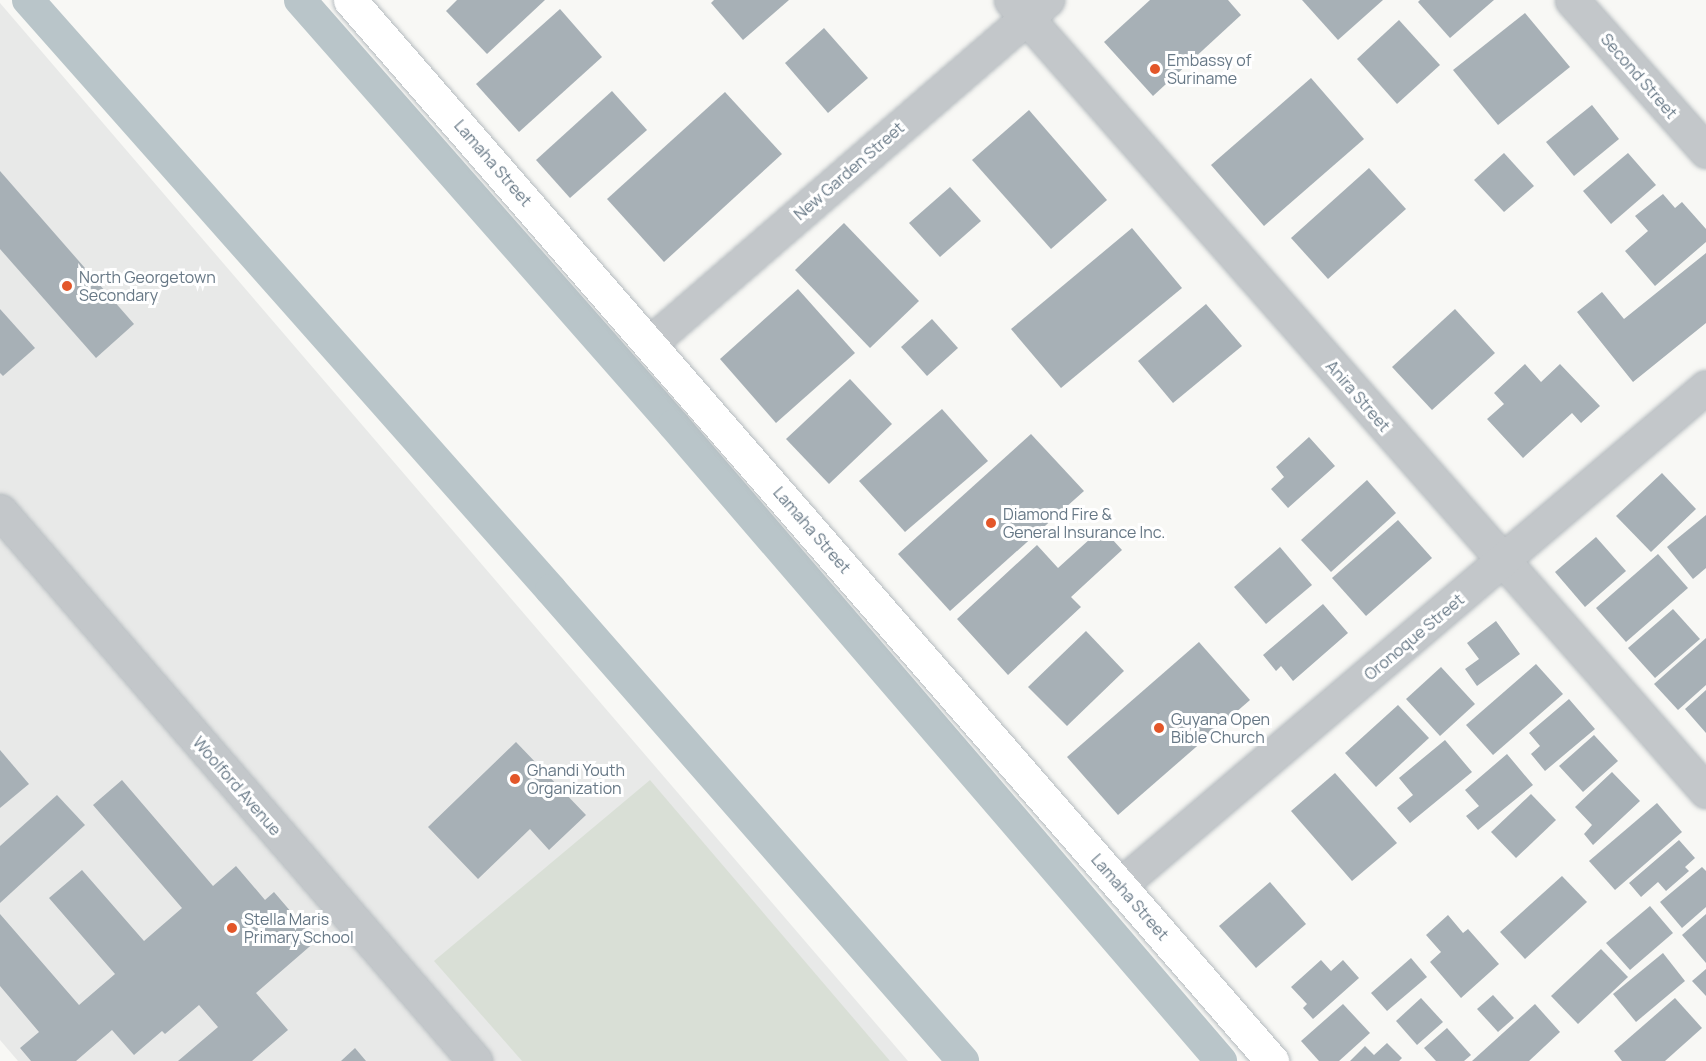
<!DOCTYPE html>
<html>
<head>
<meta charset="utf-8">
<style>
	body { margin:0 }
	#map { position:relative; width:1706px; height:1061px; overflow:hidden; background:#f8f8f5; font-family:Manrope,sans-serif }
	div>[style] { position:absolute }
	.built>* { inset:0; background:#e8e9e8 }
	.green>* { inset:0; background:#d9dfd6 }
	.canal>* { height:32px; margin:-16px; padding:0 16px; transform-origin:16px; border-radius:16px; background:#b9c5c9 }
	.building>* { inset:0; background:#a7b0b6 }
	.roads { filter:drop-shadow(0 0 2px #b5bbbf) drop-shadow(0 0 2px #b5bbbf) }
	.street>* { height:33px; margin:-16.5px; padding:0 16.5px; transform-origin:16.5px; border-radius:16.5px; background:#c3c7ca }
	.secondary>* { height:33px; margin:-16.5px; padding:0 16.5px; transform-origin:16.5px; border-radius:16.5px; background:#fff }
	.dots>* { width:16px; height:16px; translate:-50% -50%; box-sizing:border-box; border:3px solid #fff; border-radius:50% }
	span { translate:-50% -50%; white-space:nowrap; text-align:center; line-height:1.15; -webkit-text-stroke:6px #fff; paint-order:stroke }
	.poi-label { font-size:16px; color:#677886 }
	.left { translate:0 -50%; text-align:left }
	.street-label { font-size:16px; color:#677886 }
</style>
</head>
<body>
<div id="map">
	<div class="built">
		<i style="clip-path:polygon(0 3px,908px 1061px,18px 1061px,0 1040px)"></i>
	</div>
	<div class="green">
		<i style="clip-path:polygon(650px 780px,890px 1061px,522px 1061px,434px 961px)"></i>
	</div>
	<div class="canal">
		<i style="left:28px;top:0;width:788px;rotate:48.44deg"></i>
		<i style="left:551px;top:590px;width:626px;rotate:48.82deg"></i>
		<i style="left:300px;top:0;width:566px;rotate:48.65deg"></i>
		<i style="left:674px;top:425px;width:839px;rotate:49.3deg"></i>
	</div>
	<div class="building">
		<i style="clip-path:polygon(457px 0,545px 0,487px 54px,446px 11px)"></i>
		<i style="clip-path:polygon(714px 0,789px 0,743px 40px,711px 3px)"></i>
		<i style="clip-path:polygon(1150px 0,1228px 0,1241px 15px,1153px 96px,1104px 42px)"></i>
		<i style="clip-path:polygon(1302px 0,1383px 0,1338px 40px)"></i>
		<i style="clip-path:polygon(1420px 0,1494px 0,1450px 38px,1418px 2px)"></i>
		<i style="clip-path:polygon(560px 9px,602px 57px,519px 132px,476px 84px)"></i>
		<i style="clip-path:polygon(1525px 13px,1570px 67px,1498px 125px,1453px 70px)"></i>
		<i style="clip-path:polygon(1399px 20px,1440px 65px,1397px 104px,1357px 59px)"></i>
		<i style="clip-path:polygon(824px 28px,868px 78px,828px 113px,785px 63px)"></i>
		<i style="clip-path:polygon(1311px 78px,1364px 139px,1264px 226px,1211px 165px)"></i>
		<i style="clip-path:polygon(612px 91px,647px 130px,570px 198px,536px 160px)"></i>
		<i style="clip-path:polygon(725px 92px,782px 154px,664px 262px,607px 199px)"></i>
		<i style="clip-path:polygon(1592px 105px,1619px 139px,1574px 176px,1546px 142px)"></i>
		<i style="clip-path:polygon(1029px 110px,1107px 200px,1051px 249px,972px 160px)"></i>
		<i style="clip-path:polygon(1504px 153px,1534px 186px,1504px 212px,1474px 180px)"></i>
		<i style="clip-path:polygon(1628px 153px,1656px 185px,1611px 224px,1583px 191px)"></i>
		<i style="clip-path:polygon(1369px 168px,1406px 209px,1328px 279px,1291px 238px)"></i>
		<i style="clip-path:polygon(0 171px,134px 324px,96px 358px,0 249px)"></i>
		<i style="clip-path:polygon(950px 187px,981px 221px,940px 257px,909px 223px)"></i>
		<i style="clip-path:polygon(1663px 194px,1675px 208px,1682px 202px,1706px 229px,1706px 242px,1655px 286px,1625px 251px,1648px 231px,1635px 216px)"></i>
		<i style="clip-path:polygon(844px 223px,919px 301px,870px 348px,795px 270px)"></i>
		<i style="clip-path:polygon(1132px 228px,1182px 288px,1061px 388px,1011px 329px)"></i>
		<i style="clip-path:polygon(1706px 253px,1706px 323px,1633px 382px,1577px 312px,1602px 292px,1624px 319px)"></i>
		<i style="clip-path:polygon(798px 289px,855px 353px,776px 423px,720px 359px)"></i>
		<i style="clip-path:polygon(1206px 304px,1242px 346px,1173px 403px,1138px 361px)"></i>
		<i style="clip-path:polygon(0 309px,35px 348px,3px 376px,0 373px)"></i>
		<i style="clip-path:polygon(1455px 309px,1495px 353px,1432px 410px,1392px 367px)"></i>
		<i style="clip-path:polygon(932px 319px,958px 348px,927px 376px,901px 347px)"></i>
		<i style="clip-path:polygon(1525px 364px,1541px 382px,1560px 364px,1600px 406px,1581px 423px,1572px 413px,1523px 458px,1487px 419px,1504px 404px,1494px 393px)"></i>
		<i style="clip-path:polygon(850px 379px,892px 424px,829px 484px,786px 439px)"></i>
		<i style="clip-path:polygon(942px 409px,988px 461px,905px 532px,859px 481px)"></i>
		<i style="clip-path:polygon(1031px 434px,1084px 491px,950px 611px,898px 554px)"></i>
		<i style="clip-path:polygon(1309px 437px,1335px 466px,1288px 508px,1271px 489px,1284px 477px,1276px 467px)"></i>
		<i style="clip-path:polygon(1662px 473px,1696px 509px,1651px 552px,1616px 516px)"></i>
		<i style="clip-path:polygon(1367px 480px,1396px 513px,1331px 572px,1301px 540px)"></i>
		<i style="clip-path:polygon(1706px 515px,1706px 568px,1693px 579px,1667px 547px)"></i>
		<i style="clip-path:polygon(1398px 520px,1432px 558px,1366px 616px,1332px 578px)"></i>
		<i style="clip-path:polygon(1102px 528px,1122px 550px,1071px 597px,1081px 607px,1008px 675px,957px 619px,1037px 545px,1058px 568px)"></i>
		<i style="clip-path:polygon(1596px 537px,1626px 571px,1585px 607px,1555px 572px)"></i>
		<i style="clip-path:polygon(1280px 547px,1312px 585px,1266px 624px,1234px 587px)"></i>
		<i style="clip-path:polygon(1658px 554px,1688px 588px,1626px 642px,1596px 608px)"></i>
		<i style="clip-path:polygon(1323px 604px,1348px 633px,1293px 681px,1281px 666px,1276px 671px,1263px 655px)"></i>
		<i style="clip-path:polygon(1673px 609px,1700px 639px,1655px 678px,1628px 648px)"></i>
		<i style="clip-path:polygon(1496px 621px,1520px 654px,1477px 686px,1465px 669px,1479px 659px,1467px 643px)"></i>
		<i style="clip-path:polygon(1086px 631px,1124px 671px,1067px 726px,1028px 687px)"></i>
		<i style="clip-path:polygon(1706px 638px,1706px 685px,1678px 710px,1654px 684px)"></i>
		<i style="clip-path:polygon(1199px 642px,1250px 700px,1118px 815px,1067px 757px)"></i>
		<i style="clip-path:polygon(1536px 664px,1563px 694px,1493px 755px,1466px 725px)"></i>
		<i style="clip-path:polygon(1441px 667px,1475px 704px,1440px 736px,1406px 699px)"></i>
		<i style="clip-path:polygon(1706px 690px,1706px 733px,1685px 709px)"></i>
		<i style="clip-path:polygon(1569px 699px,1595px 729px,1545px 771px,1531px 754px,1540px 746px,1529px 733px)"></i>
		<i style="clip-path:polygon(1398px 705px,1429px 738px,1376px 787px,1345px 753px)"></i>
		<i style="clip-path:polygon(1594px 735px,1618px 761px,1583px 792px,1559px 766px)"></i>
		<i style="clip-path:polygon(1445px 740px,1472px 772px,1410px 823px,1397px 808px,1413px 795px,1399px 778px)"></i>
		<i style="clip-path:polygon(516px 742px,586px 815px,549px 850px,530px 829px,478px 879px,428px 827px)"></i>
		<i style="clip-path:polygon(0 750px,29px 784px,0 808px)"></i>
		<i style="clip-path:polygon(1507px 754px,1533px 785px,1478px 830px,1466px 816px,1479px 806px,1465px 790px)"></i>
		<i style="clip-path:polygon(1612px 772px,1640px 801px,1593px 845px,1584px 834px,1592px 825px,1575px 807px)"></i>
		<i style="clip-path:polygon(1335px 773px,1397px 843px,1352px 881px,1291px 811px)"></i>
		<i style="clip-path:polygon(122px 780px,213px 886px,236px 866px,265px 900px,274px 892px,316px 941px,256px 993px,288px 1030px,252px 1061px,178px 1061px,218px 1027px,199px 1005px,165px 1034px,162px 1031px,134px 1055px,112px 1030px,76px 1061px,31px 1061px,20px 1048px,39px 1032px,0 986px,0 914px,79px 1005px,115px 974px,49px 898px,82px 870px,144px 941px,182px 908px,93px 805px)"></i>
		<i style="clip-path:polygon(1531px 794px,1556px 820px,1516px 858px,1491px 832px)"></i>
		<i style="clip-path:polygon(57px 795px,85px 825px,0 903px,0 846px)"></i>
		<i style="clip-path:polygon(1657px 803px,1682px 832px,1615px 890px,1589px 861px)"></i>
		<i style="clip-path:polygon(1679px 840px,1695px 858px,1685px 867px,1689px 871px,1666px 891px,1658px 882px,1641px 897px,1629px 883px)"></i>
		<i style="clip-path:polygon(1702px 867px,1706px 871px,1706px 907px,1682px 928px,1660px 902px)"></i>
		<i style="clip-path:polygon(1562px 876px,1587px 902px,1525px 959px,1500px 932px)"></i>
		<i style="clip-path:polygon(1270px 882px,1306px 924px,1256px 968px,1219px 926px)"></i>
		<i style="clip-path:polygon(1650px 906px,1673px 933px,1630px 970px,1606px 943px)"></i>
		<i style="clip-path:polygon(1706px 914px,1706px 963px,1682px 935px)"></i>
		<i style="clip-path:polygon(1448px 915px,1463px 933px,1468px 929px,1499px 964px,1461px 998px,1430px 962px,1441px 952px,1426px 935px)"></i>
		<i style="clip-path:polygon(1601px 949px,1628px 977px,1578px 1024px,1551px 996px)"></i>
		<i style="clip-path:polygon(1663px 953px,1685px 981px,1636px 1022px,1613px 994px)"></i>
		<i style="clip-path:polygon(1411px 958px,1427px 977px,1387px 1011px,1371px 993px)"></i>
		<i style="clip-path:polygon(1321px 960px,1331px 971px,1343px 960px,1359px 978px,1313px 1019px,1303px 1008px,1307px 1004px,1291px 987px)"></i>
		<i style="clip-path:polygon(1706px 969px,1706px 996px,1692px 981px)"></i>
		<i style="clip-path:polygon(1493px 995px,1514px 1018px,1498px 1032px,1477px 1009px)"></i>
		<i style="clip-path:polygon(1421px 998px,1443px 1022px,1417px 1045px,1396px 1021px)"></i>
		<i style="clip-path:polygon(1675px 998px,1702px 1028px,1665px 1061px,1622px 1061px,1614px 1051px)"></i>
		<i style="clip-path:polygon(1343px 1004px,1370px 1033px,1339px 1061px,1319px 1061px,1301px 1041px)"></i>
		<i style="clip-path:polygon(1535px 1004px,1560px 1032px,1529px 1061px,1472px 1061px)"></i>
		<i style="clip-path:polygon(1447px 1028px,1471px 1055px,1464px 1061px,1436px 1061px,1424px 1048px)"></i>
		<i style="clip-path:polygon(1387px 1043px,1402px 1058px,1399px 1061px,1350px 1061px,1365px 1046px,1374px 1055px)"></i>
		<i style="clip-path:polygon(355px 1048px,366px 1061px,341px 1061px)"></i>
	</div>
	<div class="roads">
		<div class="street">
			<i style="left:1011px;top:0;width:1053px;rotate:48.7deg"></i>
			<i style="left:1572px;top:0;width:202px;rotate:48.4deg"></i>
			<i style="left:650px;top:343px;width:525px;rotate:-40.83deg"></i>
			<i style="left:0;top:511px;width:727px;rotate:49.18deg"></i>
			<i style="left:1119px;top:886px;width:770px;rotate:-40.37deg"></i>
		</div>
		<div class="secondary">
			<i style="left:350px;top:0;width:1406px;rotate:49.01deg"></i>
		</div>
	</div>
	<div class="dots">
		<i style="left:1155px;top:69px;background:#e35629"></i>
		<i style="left:67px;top:286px;background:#e35629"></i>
		<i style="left:991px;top:523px;background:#e35629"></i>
		<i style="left:1159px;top:728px;background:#e35629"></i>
		<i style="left:515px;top:779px;background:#e35629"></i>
		<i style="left:232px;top:928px;background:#e35629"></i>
	</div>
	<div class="poi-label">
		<span class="left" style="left:1167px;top:69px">Embassy of<br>Suriname</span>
		<span class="left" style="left:79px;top:286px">North Georgetown<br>Secondary</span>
		<span class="left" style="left:1003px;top:523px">Diamond Fire &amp;<br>General Insurance Inc.</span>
		<span class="left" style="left:1171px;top:728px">Guyana Open<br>Bible Church</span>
		<span class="left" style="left:527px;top:779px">Ghandi Youth<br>Organization</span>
		<span class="left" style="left:244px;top:928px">Stella Maris<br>Primary School</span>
	</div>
	<div class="street-label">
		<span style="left:1639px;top:76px;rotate:49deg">Second Street</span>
		<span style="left:493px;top:163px;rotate:49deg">Lamaha Street</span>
		<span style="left:849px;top:171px;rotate:-41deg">New Garden Street</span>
		<span style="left:1358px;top:396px;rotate:49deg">Anira Street</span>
		<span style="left:812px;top:530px;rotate:49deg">Lamaha Street</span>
		<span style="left:1414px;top:637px;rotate:-40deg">Oronoque Street</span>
		<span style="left:237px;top:786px;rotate:49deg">Woolford Avenue</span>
		<span style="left:1130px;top:897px;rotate:49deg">Lamaha Street</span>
	</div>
</div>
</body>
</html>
